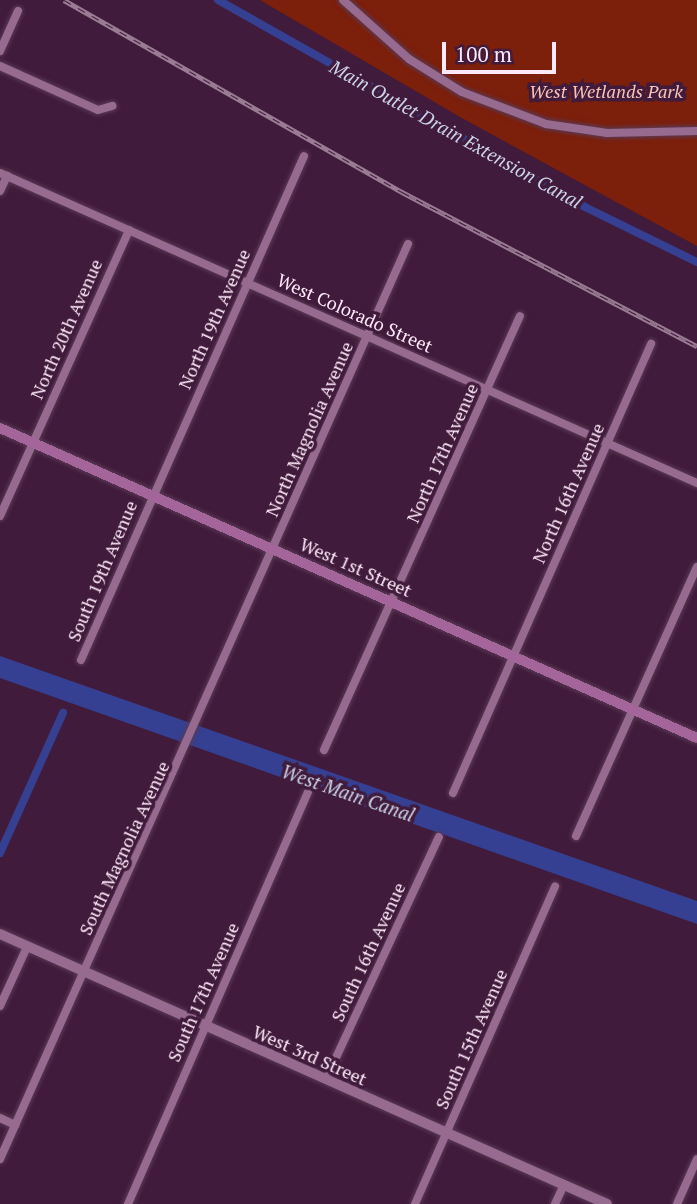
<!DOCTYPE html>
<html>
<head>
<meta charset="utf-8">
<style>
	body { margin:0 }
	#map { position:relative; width:697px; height:1204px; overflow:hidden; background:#411b3b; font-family:"PT Serif",serif }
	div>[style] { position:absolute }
	.green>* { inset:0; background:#7c1f0b }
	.water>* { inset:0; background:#354092 }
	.canal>* { height:8px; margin:-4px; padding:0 4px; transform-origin:4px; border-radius:4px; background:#354092 }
	.roads { filter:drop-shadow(0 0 2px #5a3a56) drop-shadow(0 0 2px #5a3a56) }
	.minor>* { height:8px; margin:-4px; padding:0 4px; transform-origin:4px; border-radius:4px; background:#976b8f }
	.tertiary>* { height:10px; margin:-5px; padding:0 5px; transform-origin:5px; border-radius:5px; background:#976b8f }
	.secondary>* { height:10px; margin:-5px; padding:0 5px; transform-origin:5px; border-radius:5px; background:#a4669a }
	.rail>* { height:5px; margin-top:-2.5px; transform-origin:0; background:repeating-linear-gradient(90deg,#411b3b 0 8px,#997c94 0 16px); box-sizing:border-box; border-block:2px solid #997c94 }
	span { translate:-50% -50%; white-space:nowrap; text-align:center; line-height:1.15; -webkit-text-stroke:7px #411b3b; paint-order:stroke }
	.park-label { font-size:18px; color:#f9c3b6; font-style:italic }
	.street-label { font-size:18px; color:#fde9f9 }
	.water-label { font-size:19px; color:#ccd2ea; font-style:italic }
	.scale { position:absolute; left:442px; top:42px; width:114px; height:32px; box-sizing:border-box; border:4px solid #fde9f9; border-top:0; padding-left:9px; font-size:21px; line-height:24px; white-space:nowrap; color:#fde9f9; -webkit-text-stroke:5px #411b3b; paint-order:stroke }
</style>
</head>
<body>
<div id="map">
	<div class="green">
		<i style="clip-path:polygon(260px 0,697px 0,697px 246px,460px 117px)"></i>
	</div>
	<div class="water">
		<i style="clip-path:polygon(0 656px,697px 901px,697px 924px,0 678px)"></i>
	</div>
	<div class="canal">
		<i style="left:218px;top:0;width:421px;rotate:29.4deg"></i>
		<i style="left:585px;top:207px;width:125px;rotate:26.2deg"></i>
		<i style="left:0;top:853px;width:154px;rotate:-65.8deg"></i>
	</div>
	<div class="roads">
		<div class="minor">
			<i style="left:343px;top:0;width:89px;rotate:41.8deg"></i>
			<i style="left:409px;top:59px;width:62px;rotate:31.9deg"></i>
			<i style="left:462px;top:92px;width:90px;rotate:20.9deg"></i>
			<i style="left:546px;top:124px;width:62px;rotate:8.4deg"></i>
			<i style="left:607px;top:133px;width:90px;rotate:-1.3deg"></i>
			<i style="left:0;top:51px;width:44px;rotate:-65.8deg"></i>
			<i style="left:0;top:66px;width:107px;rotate:24.2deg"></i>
			<i style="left:98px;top:110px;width:15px;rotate:-16deg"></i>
			<i style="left:0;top:173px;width:763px;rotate:23.98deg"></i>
			<i style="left:0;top:191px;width:17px;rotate:-65deg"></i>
			<i style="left:0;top:516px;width:314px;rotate:-65.7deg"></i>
			<i style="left:81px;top:660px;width:551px;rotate:-66.13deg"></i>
			<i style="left:324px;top:750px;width:476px;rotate:-65.7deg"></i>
			<i style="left:453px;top:793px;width:491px;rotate:-66.2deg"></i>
			<i style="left:576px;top:836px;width:295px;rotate:-65.8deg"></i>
			<i style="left:0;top:1006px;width:65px;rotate:-65.4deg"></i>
			<i style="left:326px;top:1079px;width:267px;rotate:-65deg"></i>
			<i style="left:0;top:1118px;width:17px;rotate:25deg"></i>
			<i style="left:0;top:1159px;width:1002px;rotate:-65.97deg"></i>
			<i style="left:128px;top:1204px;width:450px;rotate:-66.4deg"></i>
			<i style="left:415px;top:1204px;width:347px;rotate:-66.2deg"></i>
			<i style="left:555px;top:1204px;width:21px;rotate:-65deg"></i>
			<i style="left:677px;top:1204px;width:49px;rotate:-66deg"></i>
		</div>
		<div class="tertiary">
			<i style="left:0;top:934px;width:664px;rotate:23.98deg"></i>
		</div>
		<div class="secondary">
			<i style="left:0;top:428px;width:763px;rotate:23.98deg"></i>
		</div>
	</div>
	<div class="rail">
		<i style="left:64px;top:0;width:389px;rotate:29.6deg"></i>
		<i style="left:402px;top:192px;width:333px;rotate:27.6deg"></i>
	</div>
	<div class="park-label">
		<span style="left:606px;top:91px">West Wetlands Park</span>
	</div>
	<div class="street-label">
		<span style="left:355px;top:313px;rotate:24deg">West Colorado Street</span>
		<span style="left:214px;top:319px;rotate:-66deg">North 19th Avenue</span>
		<span style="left:66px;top:329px;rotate:-66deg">North 20th Avenue</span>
		<span style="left:309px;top:429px;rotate:-66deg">North Magnolia Avenue</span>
		<span style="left:442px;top:453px;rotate:-66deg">North 17th Avenue</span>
		<span style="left:568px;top:493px;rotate:-66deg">North 16th Avenue</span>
		<span style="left:356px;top:567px;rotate:24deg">West 1st Street</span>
		<span style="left:102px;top:571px;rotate:-67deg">South 19th Avenue</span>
		<span style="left:124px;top:848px;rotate:-65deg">South Magnolia Avenue</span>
		<span style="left:368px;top:952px;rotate:-65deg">South 16th Avenue</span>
		<span style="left:203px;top:992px;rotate:-66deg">South 17th Avenue</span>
		<span style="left:471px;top:1039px;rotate:-66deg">South 15th Avenue</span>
		<span style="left:310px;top:1055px;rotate:24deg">West 3rd Street</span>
	</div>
	<div class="water-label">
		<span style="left:456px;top:134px;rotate:29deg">Main Outlet Drain Extension Canal</span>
		<span style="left:348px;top:793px;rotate:19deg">West Main Canal</span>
	</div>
	<div class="scale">100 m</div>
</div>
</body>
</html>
